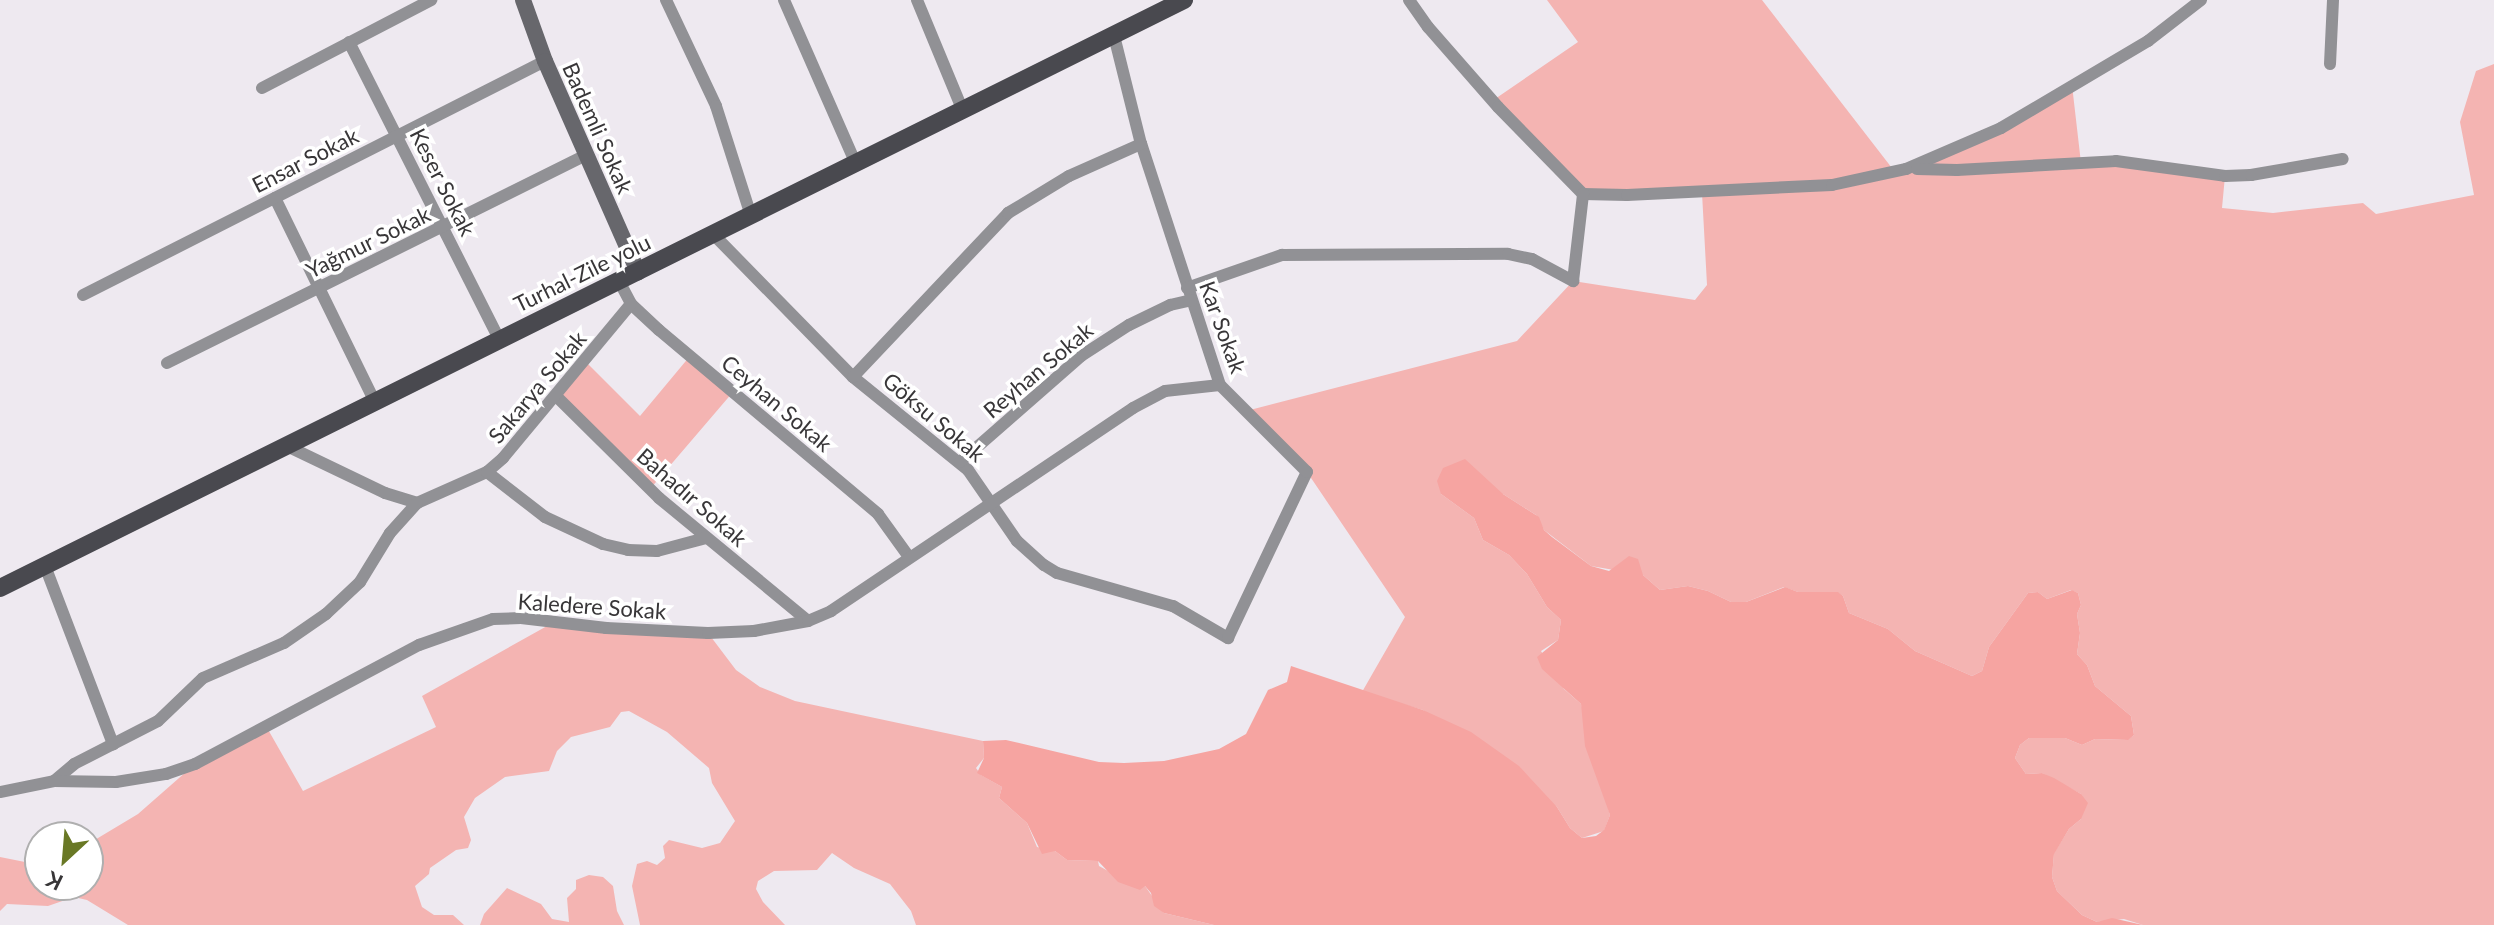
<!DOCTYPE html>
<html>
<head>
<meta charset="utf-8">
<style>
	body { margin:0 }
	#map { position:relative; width:2494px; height:925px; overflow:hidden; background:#eee9f0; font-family:Lato,sans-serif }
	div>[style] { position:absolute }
	.green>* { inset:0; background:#f4b4b2 }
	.forest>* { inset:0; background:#f6a4a1 }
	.street>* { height:12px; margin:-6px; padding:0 6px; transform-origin:6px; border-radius:6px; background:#919195 }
	.secondary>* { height:16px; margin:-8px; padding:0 8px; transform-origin:8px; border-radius:8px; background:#67676c }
	.primary>* { height:18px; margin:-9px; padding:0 9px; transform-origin:9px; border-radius:9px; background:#49494f }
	span { translate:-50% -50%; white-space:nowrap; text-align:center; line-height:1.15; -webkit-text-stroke:7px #fff; paint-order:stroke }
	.street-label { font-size:22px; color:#383638 }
	.north { position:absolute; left:24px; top:821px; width:80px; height:80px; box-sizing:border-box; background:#fff; border:2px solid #afafaf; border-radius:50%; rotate:206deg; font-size:22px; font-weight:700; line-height:32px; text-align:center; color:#383638 }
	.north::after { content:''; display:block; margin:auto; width:28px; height:36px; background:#697825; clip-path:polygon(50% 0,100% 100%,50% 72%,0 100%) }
</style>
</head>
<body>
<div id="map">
	<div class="green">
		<i style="clip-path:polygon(1547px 0,1762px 0,1895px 172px,1941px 156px,2072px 85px,2081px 163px,2225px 176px,2222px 208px,2273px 213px,2363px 203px,2376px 214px,2474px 195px,2460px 122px,2476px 71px,2494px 64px,2494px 925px,2143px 925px,2124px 919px,2097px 922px,2082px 915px,2057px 891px,2052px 877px,2054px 853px,2069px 829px,2081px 819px,2081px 794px,2042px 773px,2026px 774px,2015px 758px,2020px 745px,2029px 738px,2065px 738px,2082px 745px,2095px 739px,2127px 740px,2134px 735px,2131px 716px,2095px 686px,2087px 665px,2077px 654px,2080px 633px,2077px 614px,2081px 605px,2078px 593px,2071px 590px,2047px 599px,2038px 592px,2028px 593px,1989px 647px,1982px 671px,1972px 676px,1915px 651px,1888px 629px,1849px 613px,1843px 596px,1837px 592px,1798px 592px,1784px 587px,1746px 602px,1731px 602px,1708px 591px,1688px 586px,1660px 590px,1643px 575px,1591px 566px,1544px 530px,1536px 515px,1503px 494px,1441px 494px,1474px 518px,1483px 540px,1509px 555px,1527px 574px,1547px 607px,1561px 620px,1558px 640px,1541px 651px,1564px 689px,1581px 704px,1610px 815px,1604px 831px,1582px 838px,1570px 828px,1557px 807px,1423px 710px,1362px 692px,1405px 617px,1307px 472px,1246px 411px,1517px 341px,1573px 281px,1695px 300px,1707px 285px,1702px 193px,1583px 194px,1492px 101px,1578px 42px)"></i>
		<i style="clip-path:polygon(690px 356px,733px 392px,650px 489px,556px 396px,585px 361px,640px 416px)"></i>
		<i style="clip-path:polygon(556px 621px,708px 633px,736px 670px,760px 687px,795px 701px,983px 741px,984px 758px,976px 768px,981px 775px,1002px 787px,999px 798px,1027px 823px,1037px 847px,1055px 851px,1067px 860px,1098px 861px,1099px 866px,1110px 872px,1145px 886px,1164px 913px,1214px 925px,916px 925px,911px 911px,890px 884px,854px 868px,832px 853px,817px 870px,774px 871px,758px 881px,756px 889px,763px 902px,785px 925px,640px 925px,632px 886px,637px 864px,647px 861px,657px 865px,665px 858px,663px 846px,669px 840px,702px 848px,720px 843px,735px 821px,712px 783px,709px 768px,667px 732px,629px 711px,621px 712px,610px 727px,571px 737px,557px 751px,549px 771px,505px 777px,475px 798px,464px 817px,471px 840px,468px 848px,456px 850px,430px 868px,429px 874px,415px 886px,422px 907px,434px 915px,453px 915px,464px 925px,128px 925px,87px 900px,74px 897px,48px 906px,7px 904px,0 911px,0 857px,40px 865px,40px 885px,88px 885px,88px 844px,138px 814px,195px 764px,266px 726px,303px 791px,436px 727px,422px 696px)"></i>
		<i style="clip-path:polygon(589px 875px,603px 877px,613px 886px,617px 911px,624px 925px,480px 925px,484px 914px,507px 888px,541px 904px,552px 919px,569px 922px,567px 898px,576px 889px,576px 880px)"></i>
	</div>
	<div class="forest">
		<i style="clip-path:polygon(1465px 459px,1503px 494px,1539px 517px,1544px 530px,1552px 537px,1591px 566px,1609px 571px,1629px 556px,1638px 559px,1643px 575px,1660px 590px,1688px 586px,1708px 591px,1731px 602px,1746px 602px,1785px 587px,1798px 592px,1838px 592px,1843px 596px,1849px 613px,1888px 629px,1915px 651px,1972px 676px,1982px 671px,1989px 647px,2028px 593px,2038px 592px,2047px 599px,2072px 590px,2078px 593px,2081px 605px,2077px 614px,2080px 633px,2077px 654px,2087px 665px,2095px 686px,2131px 716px,2134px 735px,2128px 740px,2095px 739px,2082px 745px,2065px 738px,2029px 738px,2020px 745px,2015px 758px,2026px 774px,2042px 773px,2054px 778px,2081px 794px,2088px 803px,2081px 819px,2069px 829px,2054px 854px,2052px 877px,2057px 891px,2082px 915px,2097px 922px,2112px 918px,2143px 925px,1214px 925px,1164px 913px,1154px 906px,1151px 893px,1145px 886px,1140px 890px,1118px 882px,1098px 861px,1067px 860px,1055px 851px,1042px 854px,1027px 823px,999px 798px,1002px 787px,977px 773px,984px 758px,983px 741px,1006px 740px,1099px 762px,1124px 763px,1164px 761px,1219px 749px,1246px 734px,1268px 690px,1287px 682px,1291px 666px,1423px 710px,1471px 732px,1519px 766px,1557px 807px,1570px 828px,1582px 838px,1596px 836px,1604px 830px,1610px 815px,1585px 746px,1581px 704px,1542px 669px,1537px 657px,1558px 640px,1561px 620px,1547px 607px,1527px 574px,1509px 555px,1483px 540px,1474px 518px,1441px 494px,1437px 481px,1443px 468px)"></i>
	</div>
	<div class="street">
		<i style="left:666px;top:0;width:117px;rotate:64.7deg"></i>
		<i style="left:716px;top:106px;width:115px;rotate:72.3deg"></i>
		<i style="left:784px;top:0;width:179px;rotate:66.3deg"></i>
		<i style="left:917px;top:0;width:120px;rotate:67.5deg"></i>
		<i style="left:1409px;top:0;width:33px;rotate:55deg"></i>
		<i style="left:1428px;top:27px;width:106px;rotate:48.8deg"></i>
		<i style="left:1498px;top:107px;width:122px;rotate:45.7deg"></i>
		<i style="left:1583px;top:194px;width:44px;rotate:1.3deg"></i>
		<i style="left:1627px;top:195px;width:205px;rotate:-2.8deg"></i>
		<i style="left:1832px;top:185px;width:76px;rotate:-12.2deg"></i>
		<i style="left:1906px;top:169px;width:103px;rotate:-23.3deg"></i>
		<i style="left:2001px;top:128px;width:171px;rotate:-30.6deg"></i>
		<i style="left:2148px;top:41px;width:67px;rotate:-37.7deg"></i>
		<i style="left:349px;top:42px;width:335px;rotate:63.2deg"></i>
		<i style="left:2330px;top:64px;width:64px;rotate:-87.3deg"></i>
		<i style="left:262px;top:88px;width:191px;rotate:-27.5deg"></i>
		<i style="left:1917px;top:169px;width:40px;rotate:1.4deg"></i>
		<i style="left:1957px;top:170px;width:159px;rotate:-3.2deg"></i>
		<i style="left:2116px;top:161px;width:110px;rotate:7.8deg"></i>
		<i style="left:2225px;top:176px;width:26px;rotate:-2deg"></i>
		<i style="left:2251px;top:175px;width:93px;rotate:-9.9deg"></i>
		<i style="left:275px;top:198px;width:227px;rotate:63.9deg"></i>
		<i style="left:714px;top:235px;width:199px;rotate:45.6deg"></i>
		<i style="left:853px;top:377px;width:148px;rotate:39deg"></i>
		<i style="left:968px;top:470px;width:86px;rotate:55.4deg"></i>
		<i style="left:1017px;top:541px;width:36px;rotate:42deg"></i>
		<i style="left:1044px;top:565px;width:15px;rotate:32deg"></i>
		<i style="left:1057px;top:573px;width:121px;rotate:15.9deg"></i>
		<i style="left:1173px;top:606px;width:64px;rotate:30.2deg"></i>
		<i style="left:1228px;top:638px;width:184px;rotate:-64.6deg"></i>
		<i style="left:1307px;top:472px;width:123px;rotate:-135deg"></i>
		<i style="left:1220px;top:385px;width:254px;rotate:-108.1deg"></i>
		<i style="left:1141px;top:144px;width:111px;rotate:-104deg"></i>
		<i style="left:619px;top:281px;width:26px;rotate:62deg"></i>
		<i style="left:631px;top:304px;width:38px;rotate:43deg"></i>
		<i style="left:659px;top:330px;width:286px;rotate:40deg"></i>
		<i style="left:878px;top:514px;width:53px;rotate:54.2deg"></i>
		<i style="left:1187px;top:288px;width:101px;rotate:-19.2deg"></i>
		<i style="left:1282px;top:255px;width:226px;rotate:-0.3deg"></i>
		<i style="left:1508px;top:254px;width:25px;rotate:12deg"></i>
		<i style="left:1532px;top:259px;width:47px;rotate:28.2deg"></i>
		<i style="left:1573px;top:281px;width:88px;rotate:-83.4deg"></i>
		<i style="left:83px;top:295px;width:518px;rotate:-26.86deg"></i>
		<i style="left:167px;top:363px;width:468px;rotate:-26.4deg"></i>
		<i style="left:853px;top:377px;width:226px;rotate:-46.6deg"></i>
		<i style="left:1008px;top:213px;width:71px;rotate:-31.2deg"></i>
		<i style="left:1069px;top:176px;width:79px;rotate:-24deg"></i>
		<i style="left:556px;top:396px;width:145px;rotate:44.7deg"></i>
		<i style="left:659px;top:498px;width:193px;rotate:39.5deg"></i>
		<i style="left:287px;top:446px;width:109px;rotate:25.6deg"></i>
		<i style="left:385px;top:493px;width:34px;rotate:17deg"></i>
		<i style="left:417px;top:503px;width:77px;rotate:-23.9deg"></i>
		<i style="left:487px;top:472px;width:21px;rotate:-41deg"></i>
		<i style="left:503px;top:458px;width:200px;rotate:-50.3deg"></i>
		<i style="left:960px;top:462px;width:161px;rotate:-41.2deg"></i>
		<i style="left:1081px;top:356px;width:57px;rotate:-32.9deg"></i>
		<i style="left:1129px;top:325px;width:46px;rotate:-26deg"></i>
		<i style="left:1170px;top:305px;width:22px;rotate:-13deg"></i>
		<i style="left:487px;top:472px;width:73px;rotate:37.8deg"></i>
		<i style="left:545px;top:517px;width:64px;rotate:25deg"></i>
		<i style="left:603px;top:544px;width:26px;rotate:13deg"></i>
		<i style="left:628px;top:550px;width:29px;rotate:2deg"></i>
		<i style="left:657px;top:551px;width:51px;rotate:-14.9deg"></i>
		<i style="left:45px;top:566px;width:191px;rotate:69.1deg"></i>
		<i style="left:54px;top:781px;width:26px;rotate:-40deg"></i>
		<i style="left:74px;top:764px;width:94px;rotate:-27.1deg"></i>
		<i style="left:158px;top:721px;width:62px;rotate:-43.7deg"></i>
		<i style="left:203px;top:678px;width:88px;rotate:-23.4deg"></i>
		<i style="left:284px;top:643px;width:51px;rotate:-34.6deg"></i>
		<i style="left:326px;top:614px;width:47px;rotate:-43.3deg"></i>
		<i style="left:360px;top:582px;width:57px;rotate:-58.5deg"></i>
		<i style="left:390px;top:533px;width:40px;rotate:-48deg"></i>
		<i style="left:0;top:792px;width:55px;rotate:-11.5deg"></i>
		<i style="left:54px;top:781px;width:62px;rotate:0.9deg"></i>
		<i style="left:116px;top:782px;width:51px;rotate:-9.1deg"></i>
		<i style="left:166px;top:774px;width:31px;rotate:-19deg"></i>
		<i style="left:195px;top:764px;width:254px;rotate:-28deg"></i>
		<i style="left:419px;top:645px;width:78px;rotate:-19.4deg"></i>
		<i style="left:493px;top:619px;width:28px;rotate:-2deg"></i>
		<i style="left:521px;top:618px;width:86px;rotate:6.7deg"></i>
		<i style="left:606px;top:628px;width:102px;rotate:2.8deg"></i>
		<i style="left:708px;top:633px;width:46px;rotate:-2.5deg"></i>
		<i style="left:754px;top:631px;width:55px;rotate:-10.5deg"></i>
		<i style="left:808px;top:621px;width:25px;rotate:-23deg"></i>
		<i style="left:831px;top:611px;width:364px;rotate:-33.9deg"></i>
		<i style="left:1133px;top:408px;width:36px;rotate:-28deg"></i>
		<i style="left:1165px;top:391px;width:55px;rotate:-6.2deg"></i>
	</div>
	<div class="secondary">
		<i style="left:523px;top:0;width:65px;rotate:70.2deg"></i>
		<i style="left:545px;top:61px;width:231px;rotate:66.2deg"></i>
	</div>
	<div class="primary">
		<i style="left:0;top:588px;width:1322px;rotate:-26.41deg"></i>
	</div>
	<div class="street-label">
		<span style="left:598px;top:128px;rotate:66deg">Bademli Sokak</span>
		<span style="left:305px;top:160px;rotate:-27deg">Ensar Sokak</span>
		<span style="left:443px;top:182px;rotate:63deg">Keser Sokak</span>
		<span style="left:368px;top:242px;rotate:-26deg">Yağmur Sokak</span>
		<span style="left:582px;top:273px;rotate:-26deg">Turhal-Zile yolu</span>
		<span style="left:1223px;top:327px;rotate:70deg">Kar Sokak</span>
		<span style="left:1038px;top:370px;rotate:-40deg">Reyhan Sokak</span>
		<span style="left:537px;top:387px;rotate:-50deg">Sakarya Sokak</span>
		<span style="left:777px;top:403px;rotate:40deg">Ceyhan Sokak</span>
		<span style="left:934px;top:417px;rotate:40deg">Göksu Sokak</span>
		<span style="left:692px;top:497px;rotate:41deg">Bahadır Sokak</span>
		<span style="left:592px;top:606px;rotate:4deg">Kaledere Sokak</span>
	</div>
	<div class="north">K</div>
</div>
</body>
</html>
